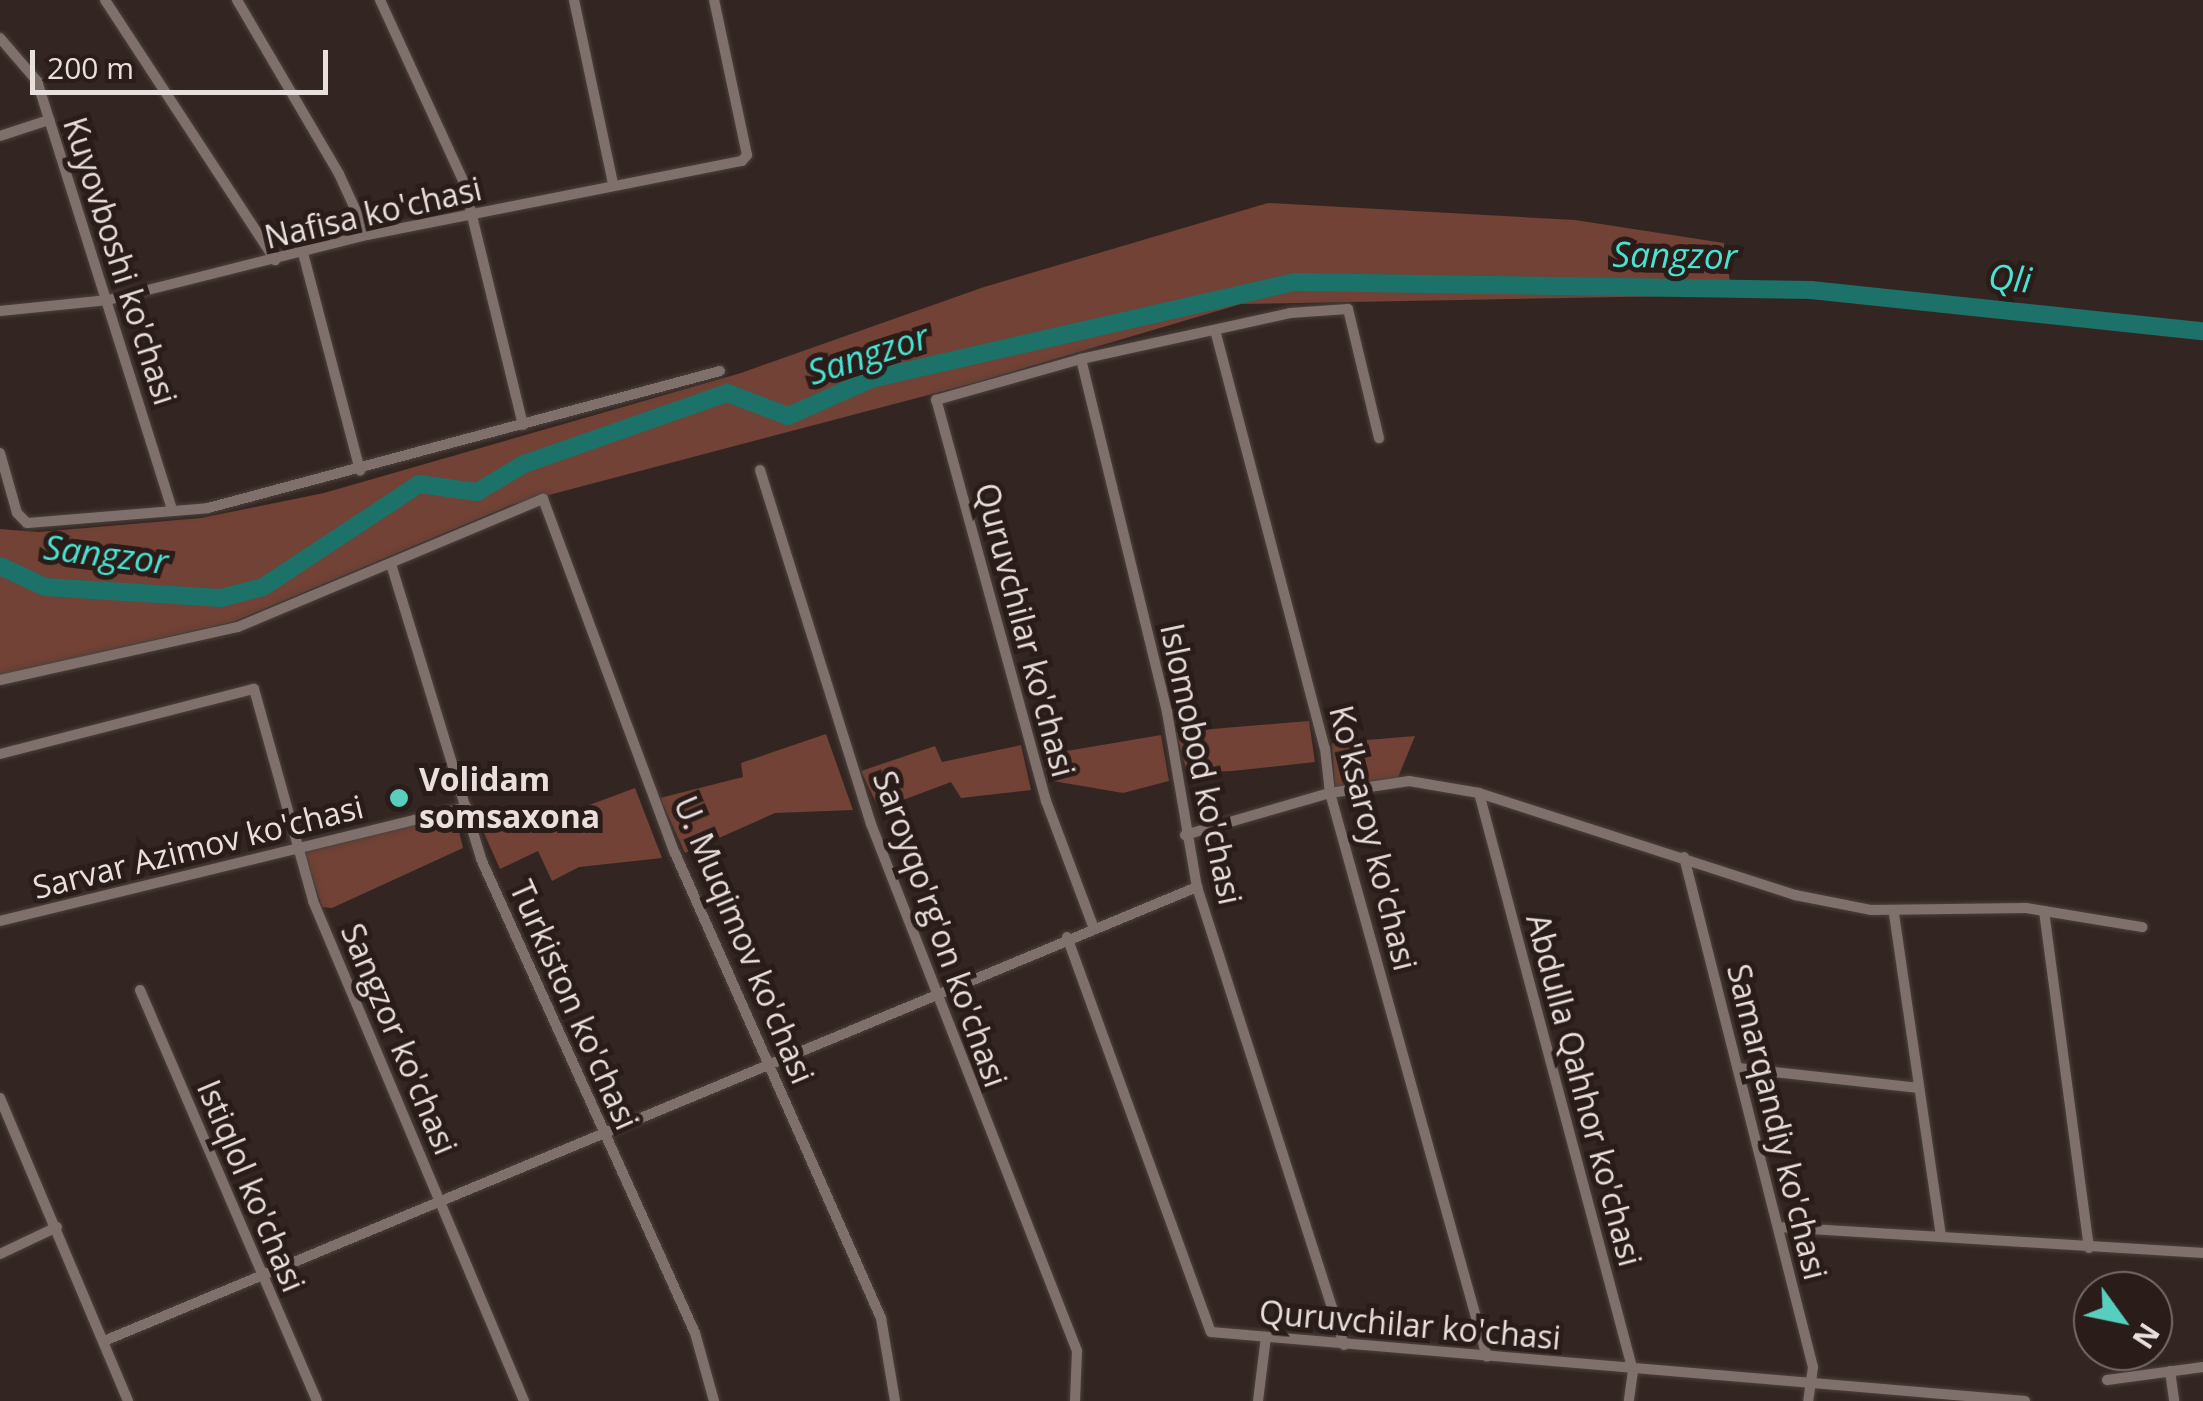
<!DOCTYPE html>
<html>
<head>
<meta charset="utf-8">
<style>
	body { margin:0 }
	#map { position:relative; width:2203px; height:1401px; overflow:hidden; background:#332622; font-family:"Open Sans",sans-serif }
	div>[style] { position:absolute }
	.green>* { inset:0; background:#714235 }
	.river>* { height:18px; margin:-9px; padding:0 9px; transform-origin:9px; border-radius:9px; background:#1c7168 }
	.roads { filter:drop-shadow(0 0 2px #4c413d) drop-shadow(0 0 2px #4c413d) }
	.minor>* { height:10px; margin:-5px; padding:0 5px; transform-origin:5px; border-radius:5px; background:#80706b }
	.dots>* { width:28px; height:28px; translate:-50% -50%; box-sizing:border-box; border:5px solid #291c19; border-radius:50% }
	span { translate:-50% -50%; white-space:nowrap; text-align:center; line-height:1.15; -webkit-text-stroke:10px #291c19; paint-order:stroke }
	.street-label { font-size:32px; color:#e9dfdd }
	.poi-label { font-size:32px; color:#e9dfdd; font-weight:700 }
	.left { translate:0 -50%; text-align:left }
	.water-label { font-size:35px; color:#48e3d2; font-style:italic }
	.north { position:absolute; left:2073px; top:1271px; width:100px; height:100px; box-sizing:border-box; background:#291c19; border:2px solid #766a67; border-radius:50%; rotate:123deg; font-size:28px; font-weight:700; line-height:40px; text-align:center; color:#e9dfdd }
	.north::after { content:''; display:block; margin:auto; width:35px; height:45px; background:#58cebf; clip-path:polygon(50% 0,100% 100%,50% 72%,0 100%) }
	.scale { position:absolute; left:30px; top:50px; width:298px; height:45px; box-sizing:border-box; border:5px solid #e9dfdd; border-top:0; padding-left:12px; font-size:30px; line-height:35px; white-space:nowrap; color:#e9dfdd; -webkit-text-stroke:8px #291c19; paint-order:stroke }
</style>
</head>
<body>
<div id="map">
	<div class="green">
		<i style="clip-path:polygon(1268px 203px,1575px 220px,1724px 243px,1732px 295px,1241px 304px,974px 383px,511px 505px,233px 622px,0 675px,0 529px,39px 532px,201px 518px,324px 493px,741px 373px,984px 287px)"></i>
		<i style="clip-path:polygon(1309px 721px,1315px 762px,1232px 771px,1187px 773px,1176px 732px)"></i>
		<i style="clip-path:polygon(826px 734px,853px 810px,775px 813px,685px 853px,660px 798px,743px 777px,741px 763px)"></i>
		<i style="clip-path:polygon(1161px 735px,1169px 781px,1123px 793px,1047px 780px,1043px 755px)"></i>
		<i style="clip-path:polygon(1415px 736px,1397px 780px,1335px 789px,1332px 743px)"></i>
		<i style="clip-path:polygon(1021px 745px,1031px 790px,961px 798px,951px 782px,879px 809px,861px 771px,935px 746px,942px 762px)"></i>
		<i style="clip-path:polygon(635px 788px,662px 858px,579px 867px,552px 881px,538px 851px,500px 869px,483px 831px,565px 814px)"></i>
		<i style="clip-path:polygon(455px 815px,463px 848px,332px 908px,322px 907px,304px 852px)"></i>
	</div>
	<div class="river">
		<i style="left:0;top:566px;width:50px;rotate:25deg"></i>
		<i style="left:45px;top:587px;width:176px;rotate:3.6deg"></i>
		<i style="left:221px;top:598px;width:43px;rotate:-14.7deg"></i>
		<i style="left:263px;top:587px;width:187px;rotate:-33.4deg"></i>
		<i style="left:419px;top:484px;width:59px;rotate:7.9deg"></i>
		<i style="left:477px;top:492px;width:55px;rotate:-30.8deg"></i>
		<i style="left:524px;top:464px;width:215px;rotate:-19.3deg"></i>
		<i style="left:727px;top:393px;width:65px;rotate:20.7deg"></i>
		<i style="left:788px;top:416px;width:91px;rotate:-24deg"></i>
		<i style="left:871px;top:379px;width:433px;rotate:-12.9deg"></i>
		<i style="left:1293px;top:282px;width:518px;rotate:0.88deg"></i>
		<i style="left:1811px;top:290px;width:394px;rotate:6deg"></i>
	</div>
	<div class="roads">
		<div class="minor">
			<i style="left:105px;top:0;width:311px;rotate:56.8deg"></i>
			<i style="left:237px;top:0;width:202px;rotate:59.6deg"></i>
			<i style="left:339px;top:174px;width:67px;rotate:65.3deg"></i>
			<i style="left:380px;top:0;width:201px;rotate:65.3deg"></i>
			<i style="left:464px;top:183px;width:249px;rotate:76.3deg"></i>
			<i style="left:574px;top:0;width:188px;rotate:78deg"></i>
			<i style="left:0;top:38px;width:57px;rotate:49.3deg"></i>
			<i style="left:37px;top:81px;width:450px;rotate:72.5deg"></i>
			<i style="left:0;top:136px;width:52px;rotate:-18.1deg"></i>
			<i style="left:303px;top:253px;width:225px;rotate:75.3deg"></i>
			<i style="left:0;top:311px;width:109px;rotate:-5.8deg"></i>
			<i style="left:108px;top:300px;width:267px;rotate:-14.1deg"></i>
			<i style="left:367px;top:235px;width:382px;rotate:-11.2deg"></i>
			<i style="left:742px;top:161px;width:8px;rotate:-50deg"></i>
			<i style="left:747px;top:155px;width:158px;rotate:-102deg"></i>
			<i style="left:1215px;top:330px;width:432px;rotate:75.3deg"></i>
			<i style="left:1325px;top:748px;width:45px;rotate:83.7deg"></i>
			<i style="left:1330px;top:793px;width:585px;rotate:74.44deg"></i>
			<i style="left:1081px;top:359px;width:363px;rotate:76.3deg"></i>
			<i style="left:1167px;top:712px;width:178px;rotate:80.3deg"></i>
			<i style="left:1197px;top:887px;width:481px;rotate:72.2deg"></i>
			<i style="left:0;top:453px;width:62px;rotate:74.2deg"></i>
			<i style="left:17px;top:513px;width:14px;rotate:45deg"></i>
			<i style="left:27px;top:523px;width:182px;rotate:-4.7deg"></i>
			<i style="left:208px;top:508px;width:530px;rotate:-14.98deg"></i>
			<i style="left:760px;top:470px;width:371px;rotate:72.6deg"></i>
			<i style="left:871px;top:824px;width:566px;rotate:68.65deg"></i>
			<i style="left:1077px;top:1351px;width:50px;rotate:92.3deg"></i>
			<i style="left:391px;top:564px;width:308px;rotate:73deg"></i>
			<i style="left:481px;top:859px;width:520px;rotate:65.7deg"></i>
			<i style="left:695px;top:1333px;width:71px;rotate:74.4deg"></i>
			<i style="left:0;top:680px;width:244px;rotate:-12.6deg"></i>
			<i style="left:238px;top:627px;width:331px;rotate:-22.8deg"></i>
			<i style="left:543px;top:499px;width:378px;rotate:69.6deg"></i>
			<i style="left:675px;top:853px;width:509px;rotate:66.11deg"></i>
			<i style="left:881px;top:1318px;width:84px;rotate:80.4deg"></i>
			<i style="left:0;top:754px;width:262px;rotate:-14.4deg"></i>
			<i style="left:254px;top:689px;width:220px;rotate:74.4deg"></i>
			<i style="left:313px;top:901px;width:543px;rotate:67.12deg"></i>
			<i style="left:1479px;top:793px;width:598px;rotate:75.08deg"></i>
			<i style="left:1633px;top:1371px;width:30px;rotate:98deg"></i>
			<i style="left:1185px;top:835px;width:151px;rotate:-16.2deg"></i>
			<i style="left:1330px;top:793px;width:80px;rotate:-8.6deg"></i>
			<i style="left:1409px;top:781px;width:71px;rotate:9.7deg"></i>
			<i style="left:1479px;top:793px;width:332px;rotate:17.9deg"></i>
			<i style="left:1795px;top:895px;width:77px;rotate:11.2deg"></i>
			<i style="left:1871px;top:910px;width:155px;rotate:-0.7deg"></i>
			<i style="left:2026px;top:908px;width:118px;rotate:9.3deg"></i>
			<i style="left:1684px;top:857px;width:526px;rotate:75.81deg"></i>
			<i style="left:1813px;top:1367px;width:34px;rotate:98deg"></i>
			<i style="left:2044px;top:911px;width:340px;rotate:82.4deg"></i>
			<i style="left:1894px;top:914px;width:325px;rotate:81.7deg"></i>
			<i style="left:0;top:921px;width:480px;rotate:-13.7deg"></i>
			<i style="left:1093px;top:926px;width:134px;rotate:-110.6deg"></i>
			<i style="left:1046px;top:801px;width:416px;rotate:-105.3deg"></i>
			<i style="left:936px;top:400px;width:151px;rotate:-15.8deg"></i>
			<i style="left:1081px;top:359px;width:214px;rotate:-12.4deg"></i>
			<i style="left:1290px;top:313px;width:58px;rotate:-3.9deg"></i>
			<i style="left:1348px;top:309px;width:133px;rotate:76.5deg"></i>
			<i style="left:1067px;top:937px;width:420px;rotate:70deg"></i>
			<i style="left:1211px;top:1332px;width:817px;rotate:4.85deg"></i>
			<i style="left:140px;top:990px;width:447px;rotate:66.7deg"></i>
			<i style="left:1738px;top:1068px;width:182px;rotate:6.3deg"></i>
			<i style="left:0;top:1098px;width:329px;rotate:67.1deg"></i>
			<i style="left:1778px;top:1227px;width:426px;rotate:3.5deg"></i>
			<i style="left:0;top:1254px;width:63px;rotate:-25.3deg"></i>
			<i style="left:104px;top:1341px;width:1184px;rotate:-22.56deg"></i>
			<i style="left:2170px;top:1371px;width:30px;rotate:82deg"></i>
			<i style="left:2107px;top:1380px;width:97px;rotate:-7.7deg"></i>
			<i style="left:1258px;top:1401px;width:64px;rotate:-82.9deg"></i>
		</div>
	</div>
	<div class="dots">
		<i style="left:399px;top:798px;background:#58cebf"></i>
	</div>
	<div class="street-label">
		<span style="left:373px;top:213px;rotate:-13deg">Nafisa ko'chasi</span>
		<span style="left:120px;top:261px;rotate:72deg">Kuyovboshi ko'chasi</span>
		<span style="left:1025px;top:630px;rotate:75deg">Quruvchilar ko'chasi</span>
		<span style="left:1201px;top:764px;rotate:78deg">Islomobod ko'chasi</span>
		<span style="left:1373px;top:838px;rotate:76deg">Ko'ksaroy ko'chasi</span>
		<span style="left:198px;top:847px;rotate:-14deg">Sarvar Azimov ko'chasi</span>
		<span style="left:940px;top:929px;rotate:70deg">Saroyqo'rg'on ko'chasi</span>
		<span style="left:744px;top:940px;rotate:67deg">U. Muqimov ko'chasi</span>
		<span style="left:574px;top:1005px;rotate:66deg">Turkiston ko'chasi</span>
		<span style="left:399px;top:1039px;rotate:67deg">Sangzor ko'chasi</span>
		<span style="left:1584px;top:1090px;rotate:75deg">Abdulla Qahhor ko'chasi</span>
		<span style="left:1777px;top:1122px;rotate:76deg">Samarqandiy ko'chasi</span>
		<span style="left:251px;top:1186px;rotate:67deg">Istiqlol ko'chasi</span>
		<span style="left:1410px;top:1325px;rotate:5deg">Quruvchilar ko'chasi</span>
	</div>
	<div class="poi-label">
		<span class="left" style="left:419px;top:798px">Volidam<br>somsaxona</span>
	</div>
	<div class="water-label">
		<span style="left:1675px;top:255px;rotate:1deg">Sangzor</span>
		<span style="left:2010px;top:278px;rotate:6deg">Qli</span>
		<span style="left:868px;top:354px;rotate:-18deg">Sangzor</span>
		<span style="left:106px;top:554px;rotate:7deg">Sangzor</span>
	</div>
	<div class="north">N</div>
	<div class="scale">200 m</div>
</div>
</body>
</html>
